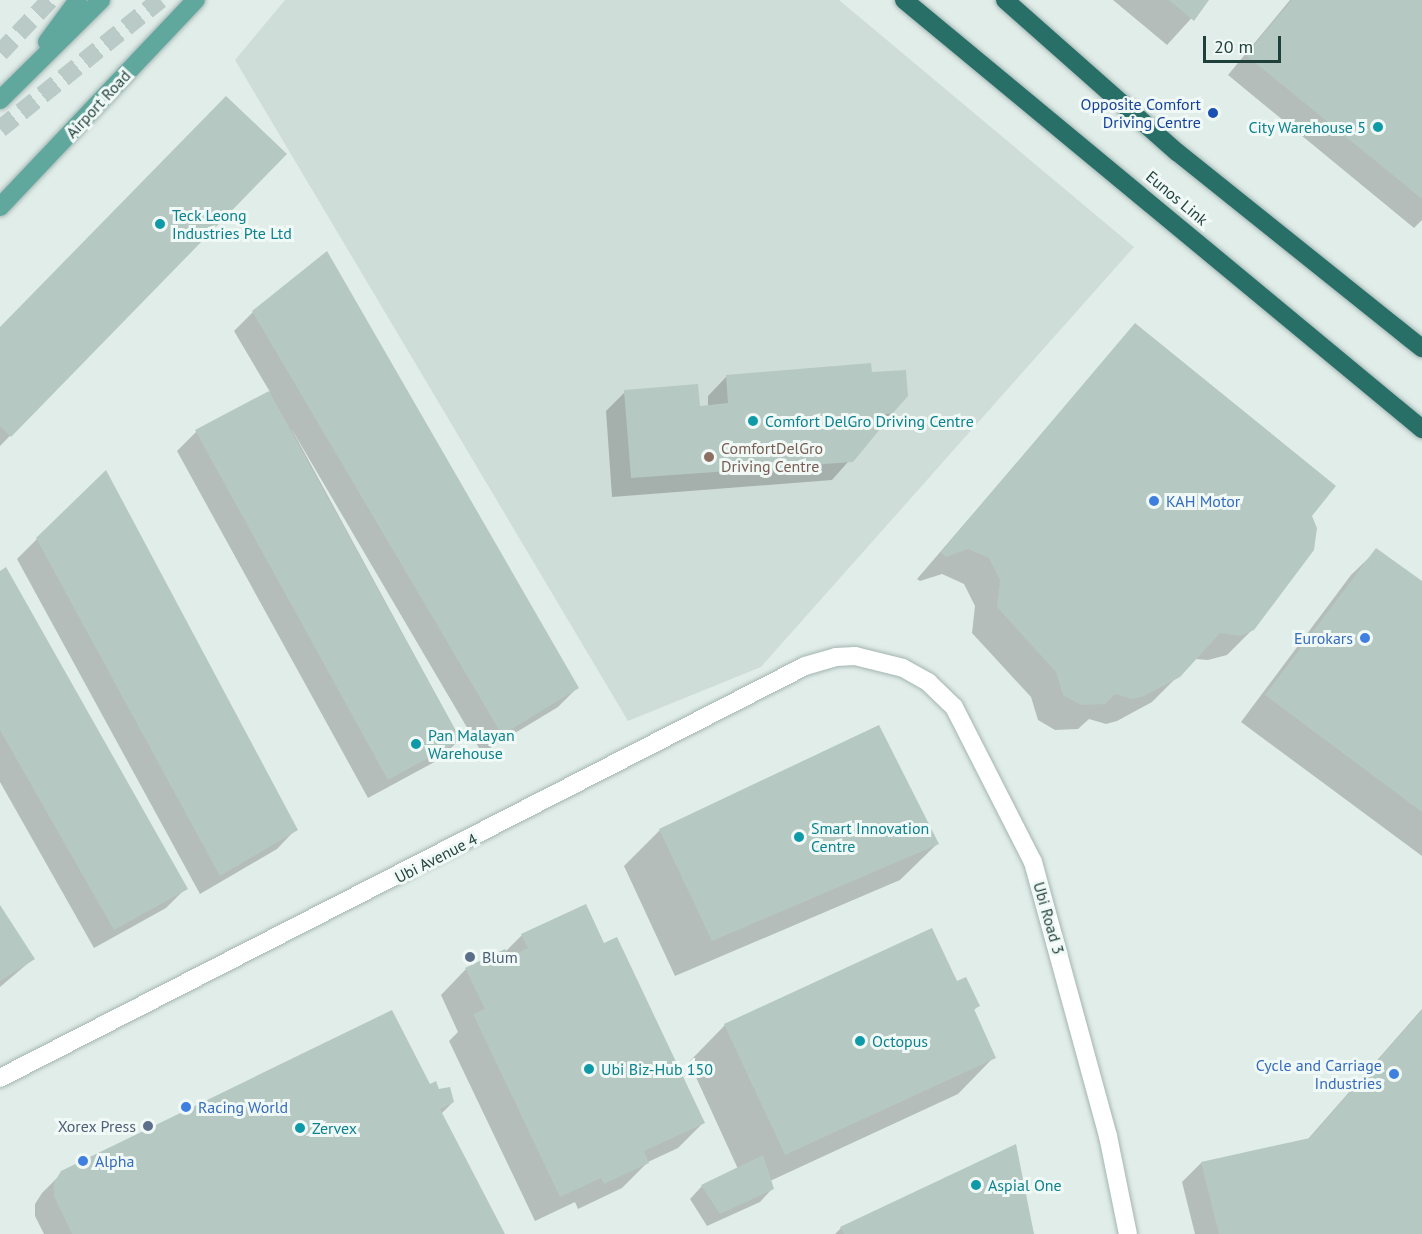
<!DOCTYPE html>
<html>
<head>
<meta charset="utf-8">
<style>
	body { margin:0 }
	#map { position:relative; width:1422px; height:1234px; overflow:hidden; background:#e1ede9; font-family:"PT Sans",sans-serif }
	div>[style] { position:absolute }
	.built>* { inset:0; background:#cfddd8 }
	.shadow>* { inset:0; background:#0003 }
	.building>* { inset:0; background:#b6c8c2 }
	.highway-tunnel>* { height:18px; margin-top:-9px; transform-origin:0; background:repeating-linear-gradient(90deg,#bacac6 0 18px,transparent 0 27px) }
	.roads { filter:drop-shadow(0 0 2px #a3b5b1) drop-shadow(0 0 2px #a3b5b1) }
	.minor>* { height:18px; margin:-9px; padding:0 9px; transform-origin:9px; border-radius:9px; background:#fff }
	.major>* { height:18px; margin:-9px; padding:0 9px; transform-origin:9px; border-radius:9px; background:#60a79d }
	.highway>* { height:18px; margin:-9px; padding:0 9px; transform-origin:9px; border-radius:9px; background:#286f68 }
	.dots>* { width:16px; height:16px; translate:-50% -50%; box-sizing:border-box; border:3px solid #f1f9f6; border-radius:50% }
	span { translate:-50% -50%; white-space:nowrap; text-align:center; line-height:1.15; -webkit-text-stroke:6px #f1f9f6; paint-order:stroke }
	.street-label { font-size:16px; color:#1f3f3a }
	.transit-label { font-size:16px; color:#164399 }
	.right { translate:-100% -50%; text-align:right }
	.culture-label { font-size:16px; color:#0d838f }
	.left { translate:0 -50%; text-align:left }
	.education-label { font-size:16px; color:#785e54 }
	.shop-label { font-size:16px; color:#366cbe }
	.service-label { font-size:16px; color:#4e5e75 }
	.scale { position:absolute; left:1203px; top:36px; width:78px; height:27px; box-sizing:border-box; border:3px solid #1f3f3a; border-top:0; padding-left:8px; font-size:18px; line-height:21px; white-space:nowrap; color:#1f3f3a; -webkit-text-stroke:4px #f1f9f6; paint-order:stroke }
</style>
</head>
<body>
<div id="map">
	<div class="built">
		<i style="clip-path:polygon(285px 0,839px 0,1134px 247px,761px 667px,628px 721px,235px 60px)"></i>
	</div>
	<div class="shadow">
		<i style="clip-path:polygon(1113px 0,1208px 0,1167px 45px)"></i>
		<i style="clip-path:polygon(1290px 0,1422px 0,1422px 220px,1414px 228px,1228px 75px)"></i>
		<i style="clip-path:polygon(285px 154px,0 446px,0 329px)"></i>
		<i style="clip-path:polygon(253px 312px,578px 687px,558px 707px,482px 753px,291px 428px,460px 739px,440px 759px,368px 798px,177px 451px,196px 432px,270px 392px,234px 331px)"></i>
		<i style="clip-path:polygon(1135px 325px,1310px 516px,1253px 629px,1227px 655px,1208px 660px,1195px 659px,1152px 702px,1117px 721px,1106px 724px,1089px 719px,1078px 729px,1055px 730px,1038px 720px,1031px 697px,972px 633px,975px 606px,964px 584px,942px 574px,920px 581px,917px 579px)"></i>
		<i style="clip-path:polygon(871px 374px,892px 412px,832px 480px,612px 497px,606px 411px,625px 392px,698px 407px,708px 407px,708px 396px,727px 376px)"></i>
		<i style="clip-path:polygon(37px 539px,296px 829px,277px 849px,200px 894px,17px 559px)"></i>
		<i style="clip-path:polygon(1377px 550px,1422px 583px,1422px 856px,1241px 722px,1351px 575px)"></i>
		<i style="clip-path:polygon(0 573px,186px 888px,166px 908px,94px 948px,0 782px)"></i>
		<i style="clip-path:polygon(660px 830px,937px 844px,900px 880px,675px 976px,624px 866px)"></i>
		<i style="clip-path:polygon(0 907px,33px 959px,0 987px)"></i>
		<i style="clip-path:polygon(522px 935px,603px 945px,703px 1123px,678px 1148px,648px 1162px,622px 1188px,578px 1209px,575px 1202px,535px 1221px,449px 1041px,458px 1032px,441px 995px,466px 969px,505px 952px)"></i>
		<i style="clip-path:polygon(956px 983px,978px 1006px,973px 1011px,994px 1057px,958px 1094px,770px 1181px,772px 1189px,760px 1202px,707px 1226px,690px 1199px,702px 1186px,738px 1169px,689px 1062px,725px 1025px)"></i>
		<i style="clip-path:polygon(1422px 1009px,1422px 1234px,1195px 1234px,1182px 1182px,1201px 1163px,1308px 1139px)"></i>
		<i style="clip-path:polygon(429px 1086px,453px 1102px,441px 1114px,503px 1234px,44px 1234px,35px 1216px,35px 1204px,42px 1193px,62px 1173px)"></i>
		<i style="clip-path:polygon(841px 1228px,1032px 1234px,835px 1234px)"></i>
	</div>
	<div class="building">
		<i style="clip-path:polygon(1169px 0,1209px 0,1194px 21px)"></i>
		<i style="clip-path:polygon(1292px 0,1422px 0,1422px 199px,1246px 55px)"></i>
		<i style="clip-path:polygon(226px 96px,287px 154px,11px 437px,0 426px,0 327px)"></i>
		<i style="clip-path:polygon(327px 251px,579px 688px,502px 735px,252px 311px)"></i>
		<i style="clip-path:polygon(1135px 323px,1336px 486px,1312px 516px,1317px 528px,1314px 550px,1254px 630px,1240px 636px,1220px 633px,1180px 677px,1144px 696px,1133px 699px,1115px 694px,1105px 704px,1081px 705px,1063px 695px,1056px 672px,997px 607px,1000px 580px,989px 558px,968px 549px,946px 557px,941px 552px)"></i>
		<i style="clip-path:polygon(871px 363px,872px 372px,906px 370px,908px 396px,893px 413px,880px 415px,881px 428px,853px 462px,631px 478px,624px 390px,698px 384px,700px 406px,728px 403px,726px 375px)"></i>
		<i style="clip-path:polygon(269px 391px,461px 740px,388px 780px,195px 430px)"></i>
		<i style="clip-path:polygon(106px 470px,298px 830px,220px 876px,36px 538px)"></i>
		<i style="clip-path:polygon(1376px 548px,1422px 581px,1422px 812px,1265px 695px)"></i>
		<i style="clip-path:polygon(6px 567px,188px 889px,114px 930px,0 730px,0 571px)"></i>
		<i style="clip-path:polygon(879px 725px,939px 844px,712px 941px,659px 829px)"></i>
		<i style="clip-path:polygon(586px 904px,604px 943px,617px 937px,705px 1123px,644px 1151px,649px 1163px,604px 1184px,601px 1178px,560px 1197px,473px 1014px,485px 1009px,465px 968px,505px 949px,509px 957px,528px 948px,521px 934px)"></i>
		<i style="clip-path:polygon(0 905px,35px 959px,0 981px)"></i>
		<i style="clip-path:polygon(932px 928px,957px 981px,966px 977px,980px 1006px,974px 1009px,996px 1058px,785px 1155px,724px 1024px)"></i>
		<i style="clip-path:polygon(392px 1010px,430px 1084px,436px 1081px,439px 1089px,450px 1087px,454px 1102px,440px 1109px,505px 1234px,72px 1234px,54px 1196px,54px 1183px,61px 1171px)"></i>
		<i style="clip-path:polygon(1422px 1010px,1422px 1234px,1219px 1234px,1201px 1162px,1310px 1138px)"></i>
		<i style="clip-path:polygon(1016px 1144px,1034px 1234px,844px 1234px,840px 1227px)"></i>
		<i style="clip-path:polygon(763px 1155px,774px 1189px,720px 1214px,701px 1185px)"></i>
	</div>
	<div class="highway-tunnel">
		<i style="left:0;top:53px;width:73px;rotate:-46.7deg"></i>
		<i style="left:0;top:129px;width:206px;rotate:-38.9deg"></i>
	</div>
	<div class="roads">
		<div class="minor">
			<i style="left:0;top:1078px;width:904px;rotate:-27.1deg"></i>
			<i style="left:805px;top:666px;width:32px;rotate:-16deg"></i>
			<i style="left:836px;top:657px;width:19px;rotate:-3deg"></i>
			<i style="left:855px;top:656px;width:49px;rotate:14deg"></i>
			<i style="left:903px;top:668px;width:29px;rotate:29deg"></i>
			<i style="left:928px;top:682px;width:36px;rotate:44deg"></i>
			<i style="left:954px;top:707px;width:174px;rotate:63deg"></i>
			<i style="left:1033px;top:862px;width:284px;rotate:74.7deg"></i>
			<i style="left:1108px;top:1136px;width:100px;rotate:78.5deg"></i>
		</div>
		<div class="major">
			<i style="left:47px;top:42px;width:52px;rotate:-53.6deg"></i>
			<i style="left:0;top:100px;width:142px;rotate:-44.7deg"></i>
			<i style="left:0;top:207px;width:285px;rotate:-46.6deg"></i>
		</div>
		<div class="highway">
			<i style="left:904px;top:0;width:673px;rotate:39.63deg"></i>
			<i style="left:1005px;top:0;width:230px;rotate:41.5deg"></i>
			<i style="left:1177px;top:152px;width:314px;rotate:38.7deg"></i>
		</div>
	</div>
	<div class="dots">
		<i style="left:1213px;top:113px;background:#1a4fb4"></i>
		<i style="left:1378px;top:127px;background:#0f9aa8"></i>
		<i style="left:160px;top:224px;background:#0f9aa8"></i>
		<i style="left:753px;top:421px;background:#0f9aa8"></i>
		<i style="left:709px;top:457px;background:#8d6e63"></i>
		<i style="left:1154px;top:501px;background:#3f7fe0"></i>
		<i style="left:1365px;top:638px;background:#3f7fe0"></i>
		<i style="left:416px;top:744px;background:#0f9aa8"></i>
		<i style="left:799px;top:837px;background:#0f9aa8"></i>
		<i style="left:470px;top:957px;background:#5c6f8a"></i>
		<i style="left:860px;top:1041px;background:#0f9aa8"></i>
		<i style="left:589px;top:1069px;background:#0f9aa8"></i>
		<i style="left:1394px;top:1074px;background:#3f7fe0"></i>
		<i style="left:186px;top:1107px;background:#3f7fe0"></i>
		<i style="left:148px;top:1126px;background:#5c6f8a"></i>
		<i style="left:300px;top:1128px;background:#0f9aa8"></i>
		<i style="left:83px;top:1161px;background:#3f7fe0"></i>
		<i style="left:976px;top:1185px;background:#0f9aa8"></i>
	</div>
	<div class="street-label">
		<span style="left:98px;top:104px;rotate:-47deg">Airport Road</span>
		<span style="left:1177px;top:198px;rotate:40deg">Eunos Link</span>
		<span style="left:436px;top:858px;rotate:-27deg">Ubi Avenue 4</span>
		<span style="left:1049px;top:918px;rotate:74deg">Ubi Road 3</span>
	</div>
	<div class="transit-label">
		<span class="right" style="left:1201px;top:113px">Opposite Comfort<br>Driving Centre</span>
	</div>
	<div class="culture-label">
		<span class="right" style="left:1366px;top:127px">City Warehouse 5</span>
		<span class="left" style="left:172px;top:224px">Teck Leong<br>Industries Pte Ltd</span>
		<span class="left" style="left:765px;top:421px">Comfort DelGro Driving Centre</span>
		<span class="left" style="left:428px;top:744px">Pan Malayan<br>Warehouse</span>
		<span class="left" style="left:811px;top:837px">Smart Innovation<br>Centre</span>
		<span class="left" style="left:872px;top:1041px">Octopus</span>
		<span class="left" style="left:601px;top:1069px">Ubi Biz-Hub 150</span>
		<span class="left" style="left:312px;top:1128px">Zervex</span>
		<span class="left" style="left:988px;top:1185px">Aspial One</span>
	</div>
	<div class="education-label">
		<span class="left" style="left:721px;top:457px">ComfortDelGro<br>Driving Centre</span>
	</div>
	<div class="shop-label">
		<span class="left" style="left:1166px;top:501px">KAH Motor</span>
		<span class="right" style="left:1353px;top:638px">Eurokars</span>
		<span class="right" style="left:1382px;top:1074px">Cycle and Carriage<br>Industries</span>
		<span class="left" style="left:198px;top:1107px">Racing World</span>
		<span class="left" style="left:95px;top:1161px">Alpha</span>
	</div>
	<div class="service-label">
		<span class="left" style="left:482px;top:957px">Blum</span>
		<span class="right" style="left:136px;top:1126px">Xorex Press</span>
	</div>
	<div class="scale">20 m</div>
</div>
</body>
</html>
